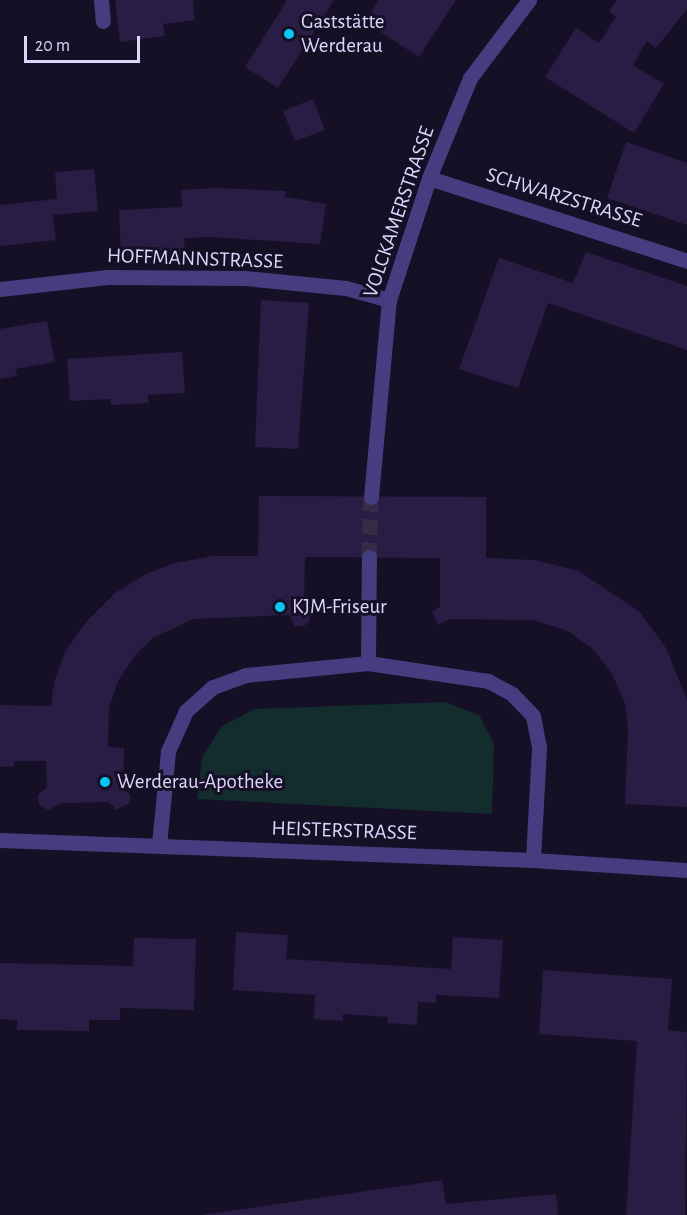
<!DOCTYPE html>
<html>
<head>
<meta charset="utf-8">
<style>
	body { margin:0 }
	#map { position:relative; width:687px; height:1215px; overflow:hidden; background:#151025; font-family:"Alegreya Sans",sans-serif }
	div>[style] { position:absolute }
	.green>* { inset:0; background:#132c2e }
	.building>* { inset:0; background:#291d45 }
	.minor-tunnel>* { height:15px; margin-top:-7.5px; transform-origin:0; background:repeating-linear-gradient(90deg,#332e45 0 15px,transparent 0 23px) }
	.service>* { height:15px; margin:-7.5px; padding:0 7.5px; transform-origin:7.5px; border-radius:7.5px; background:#463d81 }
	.minor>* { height:15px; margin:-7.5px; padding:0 7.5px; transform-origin:7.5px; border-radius:7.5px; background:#463d81 }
	.dots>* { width:16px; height:16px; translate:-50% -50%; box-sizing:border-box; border:3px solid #151025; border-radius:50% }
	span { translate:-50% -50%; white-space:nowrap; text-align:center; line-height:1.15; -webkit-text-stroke:6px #151025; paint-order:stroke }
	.poi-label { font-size:21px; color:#ded5fd }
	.left { translate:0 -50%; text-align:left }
	.street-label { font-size:21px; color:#ded5fd }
	.scale { position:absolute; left:24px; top:36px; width:116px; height:27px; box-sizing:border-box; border:3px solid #ded5fd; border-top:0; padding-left:8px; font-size:18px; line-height:21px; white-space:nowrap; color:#ded5fd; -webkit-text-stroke:4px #151025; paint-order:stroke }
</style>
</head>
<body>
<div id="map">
	<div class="green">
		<i style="clip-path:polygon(445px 702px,479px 715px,494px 744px,492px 814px,197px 799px,202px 758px,221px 727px,254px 709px)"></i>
	</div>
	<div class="building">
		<i style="clip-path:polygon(115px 0,193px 0,195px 20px,163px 24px,165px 36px,120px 42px)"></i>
		<i style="clip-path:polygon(287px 0,334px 0,278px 88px,245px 67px)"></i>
		<i style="clip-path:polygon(379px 0,456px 0,419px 57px,365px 22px)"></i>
		<i style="clip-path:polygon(617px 0,687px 0,687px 9px,656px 48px,647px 41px,633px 65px,664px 84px,634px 133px,545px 77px,576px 28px,599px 43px,616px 17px,609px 11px)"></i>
		<i style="clip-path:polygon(313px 99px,325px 130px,295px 141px,283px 111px)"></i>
		<i style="clip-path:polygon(626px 142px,687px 163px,687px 225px,607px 198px)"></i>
		<i style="clip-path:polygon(94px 169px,98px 211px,53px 215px,56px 240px,0 246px,0 205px,57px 199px,55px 172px)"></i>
		<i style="clip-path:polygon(215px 188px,286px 191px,285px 197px,326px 204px,320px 244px,211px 237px,184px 238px,185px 253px,121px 255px,119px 210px,182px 207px,181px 190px)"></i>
		<i style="clip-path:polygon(586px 252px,687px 286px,687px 350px,548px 303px,518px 388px,459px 369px,499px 258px,573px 283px)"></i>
		<i style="clip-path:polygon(261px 300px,309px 303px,298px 449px,255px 447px)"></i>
		<i style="clip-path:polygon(47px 321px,55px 362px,15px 369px,17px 376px,0 379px,0 329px)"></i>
		<i style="clip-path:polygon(182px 352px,185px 393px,148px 395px,149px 403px,111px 405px,110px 399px,70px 401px,67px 359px)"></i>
		<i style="clip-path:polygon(259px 496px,486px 497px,486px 558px,535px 560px,578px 571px,639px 611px,666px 648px,687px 700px,687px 807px,625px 804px,628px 729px,625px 704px,613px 676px,594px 650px,568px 631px,533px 620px,450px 619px,438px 625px,432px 612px,440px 607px,440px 558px,305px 557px,304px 605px,309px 611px,310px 621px,304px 626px,295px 626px,289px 615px,193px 619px,153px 638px,135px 655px,118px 681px,109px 708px,108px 747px,124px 748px,123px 789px,130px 794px,130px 803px,116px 810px,109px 802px,63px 803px,48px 810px,39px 805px,38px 795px,47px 787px,46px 761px,14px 761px,14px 766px,0 767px,0 705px,51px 706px,54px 682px,65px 652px,86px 622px,115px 593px,146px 574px,175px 563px,213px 556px,258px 556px)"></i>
		<i style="clip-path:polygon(236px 932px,288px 935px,286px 959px,451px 969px,453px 937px,503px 940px,499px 998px,436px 995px,436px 1003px,418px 1002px,417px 1025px,387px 1023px,388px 1017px,343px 1014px,343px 1021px,314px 1019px,315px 995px,233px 990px)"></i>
		<i style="clip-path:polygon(134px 938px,196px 939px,194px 1010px,120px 1008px,120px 1020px,89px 1020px,89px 1031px,17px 1030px,17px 1020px,0 1019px,0 963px,133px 966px)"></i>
		<i style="clip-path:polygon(543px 970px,672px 979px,668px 1030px,687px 1032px,685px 1215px,626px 1215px,637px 1041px,539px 1034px)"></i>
		<i style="clip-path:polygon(442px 1180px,446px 1204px,556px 1194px,558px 1215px,202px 1215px)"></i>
	</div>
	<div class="minor-tunnel">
		<i style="left:369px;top:557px;width:60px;rotate:-88.1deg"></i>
	</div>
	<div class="service">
		<i style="left:101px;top:0;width:21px;rotate:85deg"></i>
	</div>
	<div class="minor">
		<i style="left:429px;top:178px;width:271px;rotate:17.8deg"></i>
		<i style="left:0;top:289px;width:108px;rotate:-6.4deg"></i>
		<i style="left:107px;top:277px;width:138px;rotate:0.4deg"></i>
		<i style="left:245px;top:278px;width:101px;rotate:5.7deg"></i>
		<i style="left:346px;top:288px;width:45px;rotate:15.6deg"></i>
		<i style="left:371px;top:497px;width:198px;rotate:-84.8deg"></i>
		<i style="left:389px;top:300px;width:128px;rotate:-71.8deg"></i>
		<i style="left:429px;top:178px;width:108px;rotate:-67.7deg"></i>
		<i style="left:470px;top:78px;width:98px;rotate:-52.9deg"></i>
		<i style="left:368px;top:663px;width:106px;rotate:-89.5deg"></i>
		<i style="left:0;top:840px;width:533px;rotate:2.15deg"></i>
		<i style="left:533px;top:860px;width:154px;rotate:3.7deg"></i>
		<i style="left:159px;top:845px;width:94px;rotate:-84.5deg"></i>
		<i style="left:168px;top:751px;width:44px;rotate:-65.8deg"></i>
		<i style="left:186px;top:711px;width:36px;rotate:-42deg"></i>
		<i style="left:213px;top:687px;width:35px;rotate:-20deg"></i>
		<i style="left:246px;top:675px;width:123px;rotate:-5.6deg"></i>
		<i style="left:368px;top:663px;width:121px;rotate:8.5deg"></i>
		<i style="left:488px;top:681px;width:27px;rotate:28deg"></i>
		<i style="left:512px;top:694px;width:30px;rotate:46deg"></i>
		<i style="left:533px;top:716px;width:33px;rotate:79deg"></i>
		<i style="left:539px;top:748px;width:112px;rotate:93.1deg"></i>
	</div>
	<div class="dots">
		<i style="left:289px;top:34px;background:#0ac5f4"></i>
		<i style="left:280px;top:607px;background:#0ac5f4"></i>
		<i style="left:105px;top:782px;background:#0ac5f4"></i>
	</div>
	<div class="poi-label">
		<span class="left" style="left:301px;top:34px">Gaststätte<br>Werderau</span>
		<span class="left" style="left:292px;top:607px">KJM-Friseur</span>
		<span class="left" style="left:117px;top:782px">Werderau-Apotheke</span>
	</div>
	<div class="street-label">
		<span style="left:564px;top:198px;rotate:17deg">SCHWARZSTRASSE</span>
		<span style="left:399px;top:212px;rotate:-71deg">VOLCKAMERSTRASSE</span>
		<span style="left:195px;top:259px;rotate:2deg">HOFFMANNSTRASSE</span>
		<span style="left:344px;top:831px;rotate:2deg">HEISTERSTRASSE</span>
	</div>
	<div class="scale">20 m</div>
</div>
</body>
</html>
